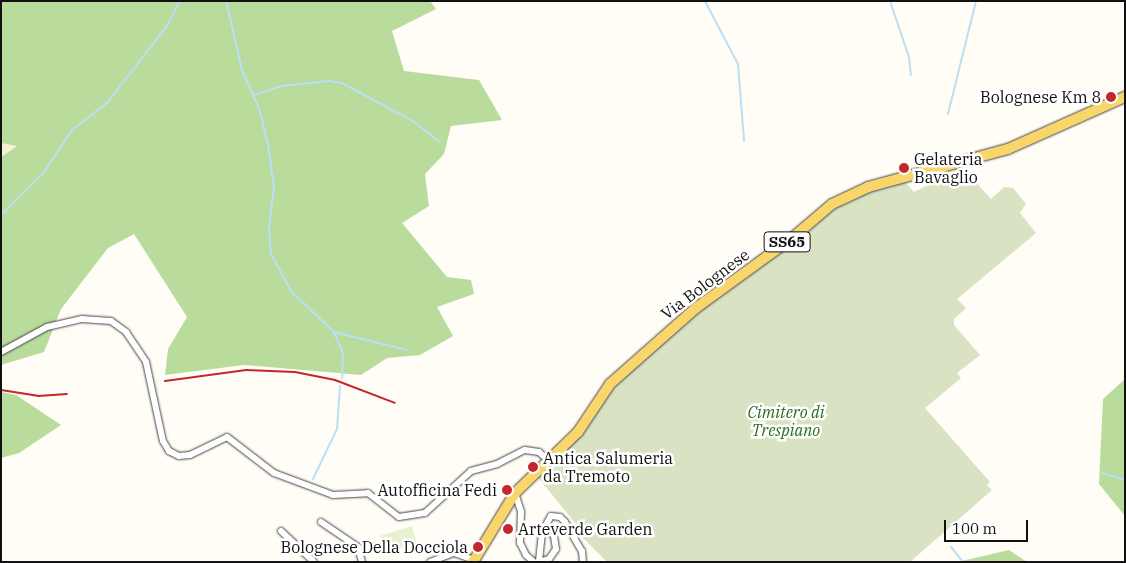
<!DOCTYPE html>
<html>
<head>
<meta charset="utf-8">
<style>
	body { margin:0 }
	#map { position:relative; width:1126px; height:563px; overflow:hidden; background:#fffdf5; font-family:"IBM Plex Serif",serif }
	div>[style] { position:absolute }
	.farmland>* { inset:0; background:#f6f3d4 }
	.forest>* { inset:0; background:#b9dc9c }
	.cemetery>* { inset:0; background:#d9e3c4 }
	.pitch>* { inset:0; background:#e6f2cf }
	.stream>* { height:2px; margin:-1px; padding:0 1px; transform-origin:1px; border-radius:1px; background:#b9e0f7 }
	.roads { filter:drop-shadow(0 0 1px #444) drop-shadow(0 0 1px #444) }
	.street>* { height:6px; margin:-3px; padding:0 3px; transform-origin:3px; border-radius:3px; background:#fff }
	.primary>* { height:10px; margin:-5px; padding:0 5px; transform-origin:5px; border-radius:5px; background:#f9d66b }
	.rail>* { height:2px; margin:-1px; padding:0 1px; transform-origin:1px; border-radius:1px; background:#c4262e }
	.dots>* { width:14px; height:14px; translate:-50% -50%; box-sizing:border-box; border:2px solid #fff; border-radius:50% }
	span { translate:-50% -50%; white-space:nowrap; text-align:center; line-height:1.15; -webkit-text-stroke:5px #fff; paint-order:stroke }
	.shield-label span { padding:1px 4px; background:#fff; border:1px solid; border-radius:4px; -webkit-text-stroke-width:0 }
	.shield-label { font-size:15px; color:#111; font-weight:700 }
	.poi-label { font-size:16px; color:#111 }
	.right { translate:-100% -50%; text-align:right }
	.left { translate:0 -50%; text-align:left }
	.street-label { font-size:16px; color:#111 }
	.park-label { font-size:16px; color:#2f6b1f; font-style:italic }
	.frame { position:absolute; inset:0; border:2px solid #111; pointer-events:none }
	.scale { position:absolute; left:944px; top:520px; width:84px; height:22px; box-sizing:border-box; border:2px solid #111; border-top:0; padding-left:6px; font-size:15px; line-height:18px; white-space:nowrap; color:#111; -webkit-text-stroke:4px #fff; paint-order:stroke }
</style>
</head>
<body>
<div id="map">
	<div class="farmland">
		<i style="clip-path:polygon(1px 143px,17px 145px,1px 157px)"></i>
	</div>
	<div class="forest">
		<i style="clip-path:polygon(1px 1px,430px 1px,436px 9px,392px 31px,404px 71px,479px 80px,502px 120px,451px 126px,444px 154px,425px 174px,429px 206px,402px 223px,447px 277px,471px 280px,474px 294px,437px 307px,453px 336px,420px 355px,387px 358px,361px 375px,244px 365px,165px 375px,168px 349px,187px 317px,134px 234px,108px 248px,61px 309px,44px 352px,1px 365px,1px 157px,17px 146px,1px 143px)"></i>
		<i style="clip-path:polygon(1125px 379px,1125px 516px,1099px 484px,1103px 399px)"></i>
		<i style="clip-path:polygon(1px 392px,16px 395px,61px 425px,19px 453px,1px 458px)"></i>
		<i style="clip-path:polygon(1009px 550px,1027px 562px,962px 562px,962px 561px)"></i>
	</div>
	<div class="cemetery">
		<i style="clip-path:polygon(963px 168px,991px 199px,1004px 187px,1013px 188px,1026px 204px,1020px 213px,1036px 233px,957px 299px,966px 308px,954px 319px,954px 325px,980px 355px,957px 373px,961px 378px,925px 408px,990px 482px,987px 485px,992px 490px,910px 562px,607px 562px,582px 537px,584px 534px,537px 476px,583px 434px,615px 385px,717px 297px,842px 202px,903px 180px,914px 192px)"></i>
	</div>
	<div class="pitch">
		<i style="clip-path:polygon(412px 526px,417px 544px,385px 553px,380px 536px)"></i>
	</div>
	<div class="stream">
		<i style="left:226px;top:1px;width:71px;rotate:76.9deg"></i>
		<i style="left:242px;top:70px;width:45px;rotate:66.3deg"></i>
		<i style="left:260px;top:111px;width:35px;rotate:77deg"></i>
		<i style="left:268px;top:145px;width:42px;rotate:81.9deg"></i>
		<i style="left:274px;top:187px;width:41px;rotate:97deg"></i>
		<i style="left:269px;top:228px;width:26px;rotate:86deg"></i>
		<i style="left:271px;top:254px;width:42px;rotate:61.6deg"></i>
		<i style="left:291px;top:291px;width:59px;rotate:43.6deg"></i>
		<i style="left:334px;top:332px;width:23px;rotate:67deg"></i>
		<i style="left:343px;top:353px;width:25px;rotate:92deg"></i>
		<i style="left:705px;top:1px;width:71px;rotate:62.4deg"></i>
		<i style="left:738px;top:64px;width:77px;rotate:85.5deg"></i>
		<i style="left:890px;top:1px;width:59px;rotate:71.3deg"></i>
		<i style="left:909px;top:57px;width:18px;rotate:84deg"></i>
		<i style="left:254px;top:95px;width:28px;rotate:-18deg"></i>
		<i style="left:281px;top:86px;width:48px;rotate:-5.9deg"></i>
		<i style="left:329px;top:81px;width:13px;rotate:9deg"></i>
		<i style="left:342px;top:83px;width:81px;rotate:28.2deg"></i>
		<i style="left:413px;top:121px;width:34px;rotate:38deg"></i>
		<i style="left:948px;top:114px;width:116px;rotate:-76.1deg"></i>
		<i style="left:1px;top:215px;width:61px;rotate:-45deg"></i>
		<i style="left:44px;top:172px;width:50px;rotate:-56.3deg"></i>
		<i style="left:72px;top:130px;width:44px;rotate:-37.6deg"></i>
		<i style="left:107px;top:103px;width:98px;rotate:-52.1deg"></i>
		<i style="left:167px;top:26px;width:28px;rotate:-63deg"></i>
		<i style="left:334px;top:332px;width:75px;rotate:13.9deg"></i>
		<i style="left:1102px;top:473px;width:24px;rotate:17deg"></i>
		<i style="left:313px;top:479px;width:55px;rotate:-64.4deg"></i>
		<i style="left:337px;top:429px;width:43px;rotate:-86deg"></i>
		<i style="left:951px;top:547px;width:19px;rotate:51deg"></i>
	</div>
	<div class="roads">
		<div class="street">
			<i style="left:1px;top:352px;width:52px;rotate:-28.5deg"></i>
			<i style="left:47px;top:327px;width:36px;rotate:-13deg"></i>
			<i style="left:82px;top:319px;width:29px;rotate:4deg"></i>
			<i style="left:111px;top:321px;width:19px;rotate:36deg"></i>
			<i style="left:126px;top:332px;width:36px;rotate:56deg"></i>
			<i style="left:146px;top:362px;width:81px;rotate:77.9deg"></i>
			<i style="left:163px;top:441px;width:12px;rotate:59deg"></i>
			<i style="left:169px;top:451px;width:11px;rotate:27deg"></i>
			<i style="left:179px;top:456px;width:11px;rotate:-5deg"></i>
			<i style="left:190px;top:455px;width:41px;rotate:-25.9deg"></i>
			<i style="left:227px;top:437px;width:59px;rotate:37.5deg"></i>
			<i style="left:274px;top:473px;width:63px;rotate:20.4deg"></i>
			<i style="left:333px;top:495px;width:35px;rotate:-3deg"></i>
			<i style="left:368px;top:493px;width:39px;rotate:38deg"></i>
			<i style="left:399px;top:517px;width:26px;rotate:-9deg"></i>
			<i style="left:425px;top:513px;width:62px;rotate:-42.4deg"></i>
			<i style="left:471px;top:471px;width:27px;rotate:-15deg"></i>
			<i style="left:497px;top:464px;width:31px;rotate:-27deg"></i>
			<i style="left:525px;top:450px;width:14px;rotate:8deg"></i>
			<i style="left:539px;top:452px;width:13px;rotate:42deg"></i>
			<i style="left:515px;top:493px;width:20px;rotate:72deg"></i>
			<i style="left:521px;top:512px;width:31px;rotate:92deg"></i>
			<i style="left:520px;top:543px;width:13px;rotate:63deg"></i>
			<i style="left:526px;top:555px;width:11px;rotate:41deg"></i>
			<i style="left:321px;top:522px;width:45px;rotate:34deg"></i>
			<i style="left:358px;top:547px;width:16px;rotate:75deg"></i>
			<i style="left:281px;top:531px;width:45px;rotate:43.2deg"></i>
			<i style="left:539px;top:561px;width:29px;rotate:-84deg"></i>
			<i style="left:542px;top:532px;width:18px;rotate:-61deg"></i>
			<i style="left:551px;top:516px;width:9px;rotate:6deg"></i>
			<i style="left:560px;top:517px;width:7px;rotate:45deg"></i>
			<i style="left:565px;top:522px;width:34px;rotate:60deg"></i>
			<i style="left:582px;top:551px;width:11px;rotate:85deg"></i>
			<i style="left:430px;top:562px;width:26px;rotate:-21deg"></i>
			<i style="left:454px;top:553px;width:21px;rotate:19deg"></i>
			<i style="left:538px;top:562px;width:11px;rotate:-15deg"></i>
			<i style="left:549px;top:559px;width:12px;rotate:-55deg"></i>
			<i style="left:556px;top:549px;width:13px;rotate:-99deg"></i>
			<i style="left:554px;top:536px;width:7px;rotate:-135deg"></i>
			<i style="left:549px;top:531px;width:7px;rotate:172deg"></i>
		</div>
		<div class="primary">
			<i style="left:473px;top:562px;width:81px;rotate:-58.7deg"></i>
			<i style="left:515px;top:493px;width:88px;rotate:-44.1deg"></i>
			<i style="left:578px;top:432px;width:58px;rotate:-56.3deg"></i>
			<i style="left:610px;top:384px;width:115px;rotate:-41.5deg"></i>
			<i style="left:696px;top:308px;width:117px;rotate:-36deg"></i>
			<i style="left:791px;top:239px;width:54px;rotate:-40.5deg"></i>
			<i style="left:832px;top:204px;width:40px;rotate:-25deg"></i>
			<i style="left:868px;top:187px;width:145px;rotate:-15.2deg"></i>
			<i style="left:1008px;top:149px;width:128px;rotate:-24deg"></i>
		</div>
	</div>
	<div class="rail">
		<i style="left:165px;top:381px;width:82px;rotate:-7.7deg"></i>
		<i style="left:246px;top:370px;width:49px;rotate:2.3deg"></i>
		<i style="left:295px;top:372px;width:41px;rotate:11.3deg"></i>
		<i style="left:335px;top:380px;width:64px;rotate:21deg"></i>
		<i style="left:1px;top:390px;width:37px;rotate:9deg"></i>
		<i style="left:38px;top:396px;width:29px;rotate:-4deg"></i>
	</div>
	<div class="dots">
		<i style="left:1111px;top:97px;background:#c4262e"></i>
		<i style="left:904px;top:168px;background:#c4262e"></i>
		<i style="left:533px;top:467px;background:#c4262e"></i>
		<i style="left:507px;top:490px;background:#c4262e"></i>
		<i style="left:508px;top:529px;background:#c4262e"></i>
		<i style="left:478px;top:547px;background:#c4262e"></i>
	</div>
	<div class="shield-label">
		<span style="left:787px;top:242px">SS65</span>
	</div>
	<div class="poi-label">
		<span class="right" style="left:1101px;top:97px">Bolognese Km 8</span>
		<span class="left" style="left:914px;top:168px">Gelateria<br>Bavaglio</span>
		<span class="left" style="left:543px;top:467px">Antica Salumeria<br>da Tremoto</span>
		<span class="right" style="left:497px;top:490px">Autofficina Fedi</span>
		<span class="left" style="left:518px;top:529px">Arteverde Garden</span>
		<span class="right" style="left:468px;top:547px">Bolognese Della Docciola</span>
	</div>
	<div class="street-label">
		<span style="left:705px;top:284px;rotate:-37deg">Via Bolognese</span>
	</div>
	<div class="park-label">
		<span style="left:786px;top:421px">Cimitero di<br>Trespiano</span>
	</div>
	<div class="frame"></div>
	<div class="scale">100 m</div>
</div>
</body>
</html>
